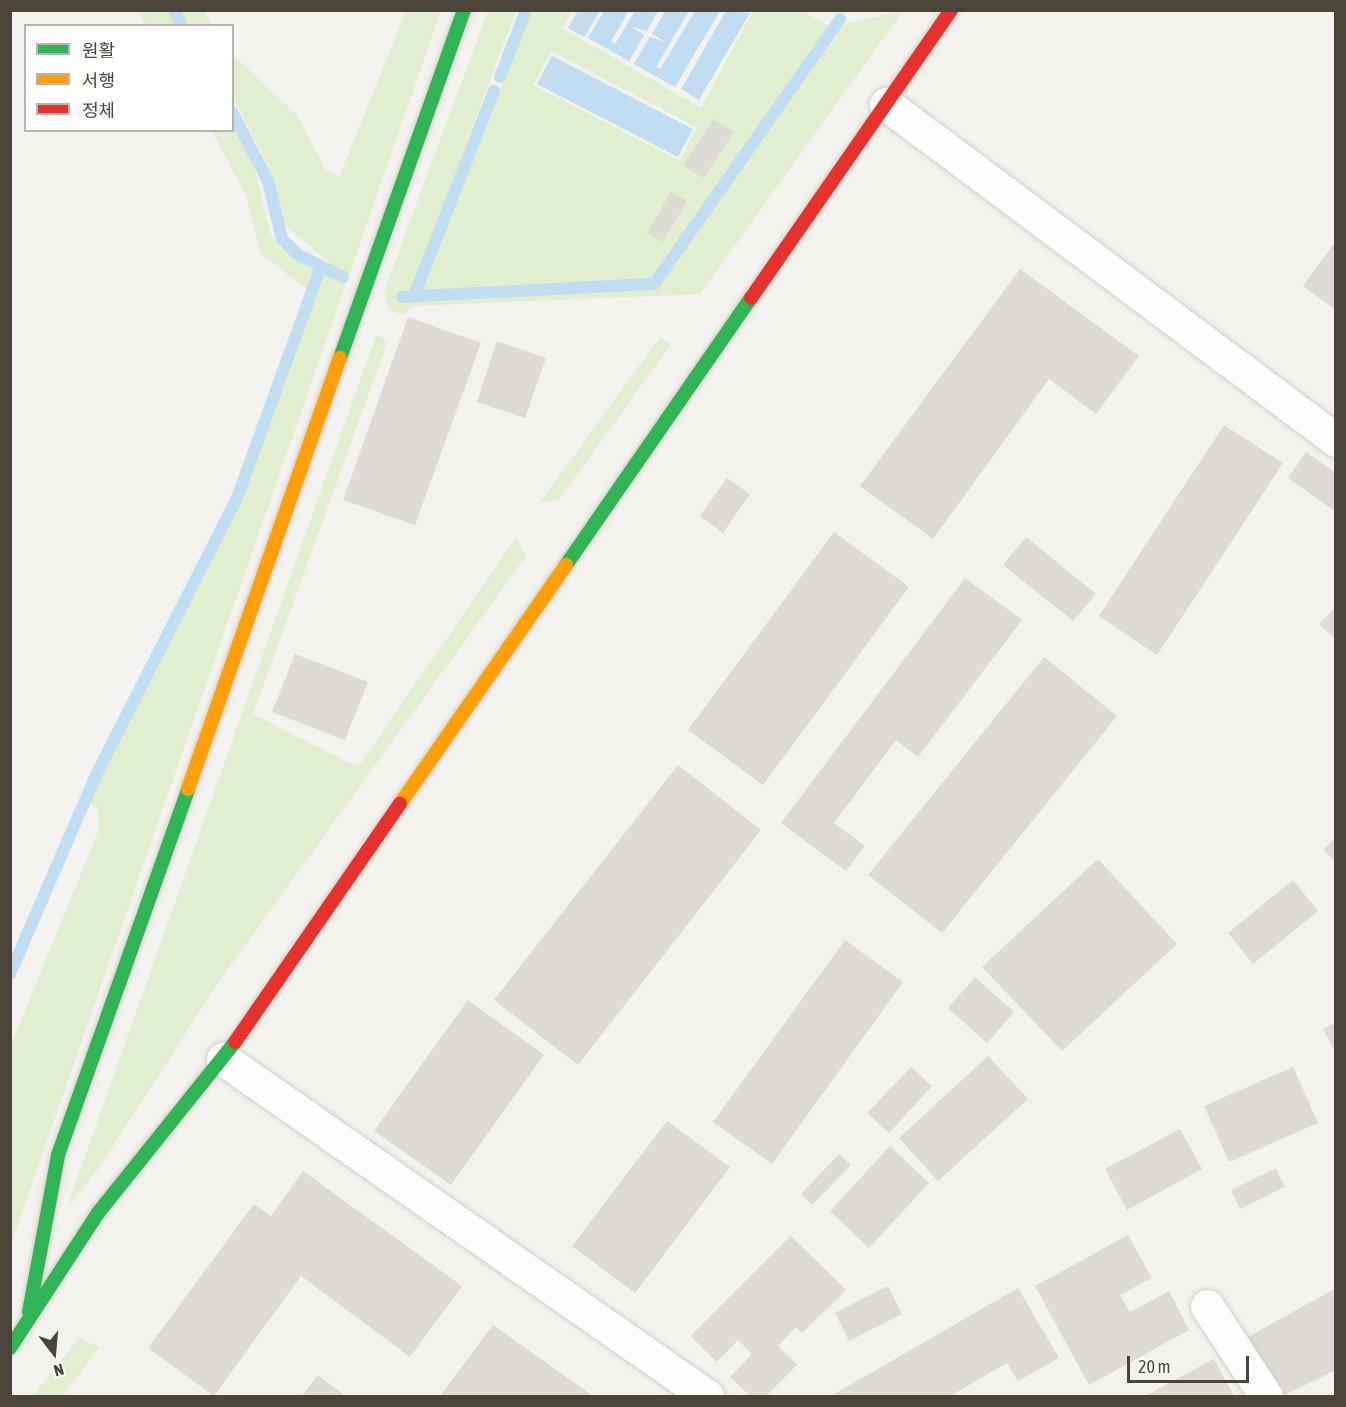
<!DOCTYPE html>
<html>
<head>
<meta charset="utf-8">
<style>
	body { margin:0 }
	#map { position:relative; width:1346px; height:1407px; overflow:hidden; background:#f4f2ee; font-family:"Asap Condensed","Noto Sans KR",sans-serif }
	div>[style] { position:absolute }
	.green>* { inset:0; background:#e1eecf }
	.water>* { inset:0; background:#c0ddf1 }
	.stream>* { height:12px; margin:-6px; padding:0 6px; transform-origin:6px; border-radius:6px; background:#c0ddf1 }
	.building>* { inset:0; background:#dedbd6 }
	.roads { filter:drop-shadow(0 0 2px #d2d0cb) drop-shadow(0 0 2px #d2d0cb) }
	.street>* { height:33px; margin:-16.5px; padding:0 16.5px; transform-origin:16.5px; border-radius:16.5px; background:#fdfdfc }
	.fast>* { height:14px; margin:-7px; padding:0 7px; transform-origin:7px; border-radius:7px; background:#30b455 }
	.slow>* { height:14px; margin:-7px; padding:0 7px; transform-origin:7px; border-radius:7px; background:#ff9f0a }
	.jam>* { height:14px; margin:-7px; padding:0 7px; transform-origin:7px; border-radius:7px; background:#e5322d }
	span { translate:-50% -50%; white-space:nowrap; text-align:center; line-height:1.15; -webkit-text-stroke:6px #fff; paint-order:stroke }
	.frame { position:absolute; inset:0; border:12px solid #4b4439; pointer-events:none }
	.legend { position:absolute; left:24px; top:24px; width:210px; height:108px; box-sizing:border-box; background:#fff; border:2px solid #b7b4b0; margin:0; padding:8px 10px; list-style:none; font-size:18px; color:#4b4439 }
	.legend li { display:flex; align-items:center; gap:12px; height:30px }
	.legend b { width:30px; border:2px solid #b7b4b0 }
	.north { position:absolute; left:24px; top:1323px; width:60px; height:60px; -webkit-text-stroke:4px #fff; paint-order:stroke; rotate:164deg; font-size:16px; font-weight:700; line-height:24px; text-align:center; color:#4b4439 }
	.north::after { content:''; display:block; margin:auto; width:21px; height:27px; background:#4b4439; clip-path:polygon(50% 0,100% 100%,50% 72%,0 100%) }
	.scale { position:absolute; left:1127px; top:1356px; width:122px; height:27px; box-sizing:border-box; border:3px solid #4b4439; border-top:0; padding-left:8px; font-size:18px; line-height:21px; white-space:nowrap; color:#4b4439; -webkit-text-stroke:4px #fff; paint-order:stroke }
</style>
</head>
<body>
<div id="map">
	<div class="green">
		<i style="clip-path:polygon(137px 11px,167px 11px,176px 25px,147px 25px)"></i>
		<i style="clip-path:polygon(180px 11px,204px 11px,213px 25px,189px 25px)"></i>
		<i style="clip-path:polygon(406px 11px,441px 11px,11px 1244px,11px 1045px,100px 827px,98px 808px,88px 802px,239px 499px,322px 269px,340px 279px,343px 275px,284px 224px,268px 166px,233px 97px,233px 55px,298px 116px,325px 169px,339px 177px)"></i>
		<i style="clip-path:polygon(488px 11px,516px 11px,408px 299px,657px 288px,845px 24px,903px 11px,700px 294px,413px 306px,403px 315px,389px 310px,384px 291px)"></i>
		<i style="clip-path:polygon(evenodd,531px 11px,572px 11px,562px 28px,701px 108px,753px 11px,803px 11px,830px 27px,652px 279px,421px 292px,531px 11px,551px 51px,696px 127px,680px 161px,533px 85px,551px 51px)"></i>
		<i style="clip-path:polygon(233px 121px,252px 158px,270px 233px,279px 246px,315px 270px,308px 290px,261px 254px,246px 196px,212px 131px,232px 130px)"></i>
		<i style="clip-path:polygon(376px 335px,388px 341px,253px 714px,358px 767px,516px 538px,526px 556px,218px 983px,101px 1165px,66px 1210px)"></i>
		<i style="clip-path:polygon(660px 337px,671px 344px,559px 500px,541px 501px)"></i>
		<i style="clip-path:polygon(79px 1338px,99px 1347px,63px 1396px,33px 1396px)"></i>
	</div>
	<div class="water">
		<i style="clip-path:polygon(578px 11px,600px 11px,584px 37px,568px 28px)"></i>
		<i style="clip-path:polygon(604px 11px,629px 11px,611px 41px,615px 44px,635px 11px,658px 11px,647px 31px,632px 27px,644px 35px,629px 61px,588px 38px)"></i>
		<i style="clip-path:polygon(665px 11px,689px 11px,656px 67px,660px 69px,695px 11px,720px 11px,675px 87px,634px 64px,650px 37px,666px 42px,652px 34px)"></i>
		<i style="clip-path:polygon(726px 11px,750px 13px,699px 100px,681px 89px)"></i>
		<i style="clip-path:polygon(552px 56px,693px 129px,678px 157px,537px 84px)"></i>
	</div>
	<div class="stream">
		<i style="left:174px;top:10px;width:18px;rotate:63deg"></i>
		<i style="left:500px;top:77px;width:72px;rotate:-68.8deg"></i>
		<i style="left:232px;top:112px;width:78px;rotate:62.4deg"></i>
		<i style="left:268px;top:181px;width:60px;rotate:76.4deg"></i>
		<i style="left:282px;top:239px;width:21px;rotate:45deg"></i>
		<i style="left:297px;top:254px;width:51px;rotate:26.6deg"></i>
		<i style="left:414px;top:296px;width:220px;rotate:-68.7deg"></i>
		<i style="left:402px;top:297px;width:252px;rotate:-3deg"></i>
		<i style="left:654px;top:284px;width:324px;rotate:-54.9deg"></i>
		<i style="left:10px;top:974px;width:221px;rotate:-66.6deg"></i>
		<i style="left:98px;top:771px;width:306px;rotate:-63deg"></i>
		<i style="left:237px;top:498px;width:247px;rotate:-70.1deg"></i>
	</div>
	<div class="building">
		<i style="clip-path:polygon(714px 119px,734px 132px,703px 178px,683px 165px)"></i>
		<i style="clip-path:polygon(671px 192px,687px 201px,663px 242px,647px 233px)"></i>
		<i style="clip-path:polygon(1336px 241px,1336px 310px,1303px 286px)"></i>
		<i style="clip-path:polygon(1020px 269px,1139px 356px,1096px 414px,1049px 379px,933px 539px,860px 486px)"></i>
		<i style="clip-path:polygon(408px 317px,481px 343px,415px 525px,343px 500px)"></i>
		<i style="clip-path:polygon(497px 341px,546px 358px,525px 418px,477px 402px)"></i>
		<i style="clip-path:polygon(1224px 425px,1283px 463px,1157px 655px,1099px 616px)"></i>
		<i style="clip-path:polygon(1306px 452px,1336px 473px,1336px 512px,1288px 478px)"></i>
		<i style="clip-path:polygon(727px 478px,750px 494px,723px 533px,700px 516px)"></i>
		<i style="clip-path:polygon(834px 532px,909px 587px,763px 785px,688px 730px)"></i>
		<i style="clip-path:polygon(1026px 537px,1096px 594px,1073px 621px,1003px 565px)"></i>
		<i style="clip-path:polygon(965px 578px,1022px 620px,918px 757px,896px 740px,834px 823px,865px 846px,846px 871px,781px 823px)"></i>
		<i style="clip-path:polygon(1336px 607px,1336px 640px,1319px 624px)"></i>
		<i style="clip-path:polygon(295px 654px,368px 682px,345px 740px,272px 712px)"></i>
		<i style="clip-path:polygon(1044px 657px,1117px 716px,942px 933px,868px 875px)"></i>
		<i style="clip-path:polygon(678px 765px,761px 830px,578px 1065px,494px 1000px)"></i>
		<i style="clip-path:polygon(1336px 837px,1336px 862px,1323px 850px)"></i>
		<i style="clip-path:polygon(1098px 859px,1177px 944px,1062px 1051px,982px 967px)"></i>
		<i style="clip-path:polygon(1293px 880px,1318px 911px,1253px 964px,1228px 933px)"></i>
		<i style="clip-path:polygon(845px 940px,903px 982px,772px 1164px,713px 1122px)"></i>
		<i style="clip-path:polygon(975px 977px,1014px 1012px,987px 1043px,948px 1008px)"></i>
		<i style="clip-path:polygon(468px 1000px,544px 1055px,451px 1185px,374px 1131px)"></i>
		<i style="clip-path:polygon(1336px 1022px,1336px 1053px,1323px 1029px)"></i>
		<i style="clip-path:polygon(988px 1056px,1028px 1099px,938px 1181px,899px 1138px)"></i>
		<i style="clip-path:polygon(911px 1067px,932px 1086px,889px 1133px,867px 1113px)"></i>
		<i style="clip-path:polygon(1293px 1067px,1318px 1123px,1229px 1162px,1204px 1106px)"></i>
		<i style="clip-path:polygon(667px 1121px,730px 1167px,635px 1293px,572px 1246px)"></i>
		<i style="clip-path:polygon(1180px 1129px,1202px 1169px,1127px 1210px,1105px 1169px)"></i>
		<i style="clip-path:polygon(890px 1146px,929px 1183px,869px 1248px,830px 1211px)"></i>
		<i style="clip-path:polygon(839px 1154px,851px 1165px,812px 1205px,801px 1194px)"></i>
		<i style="clip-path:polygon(1276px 1168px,1285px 1187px,1240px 1209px,1231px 1190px)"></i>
		<i style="clip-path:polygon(303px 1171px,462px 1286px,410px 1357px,301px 1276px,214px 1396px,148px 1348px,254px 1204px,271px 1216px)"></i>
		<i style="clip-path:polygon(1128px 1235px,1152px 1278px,1120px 1295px,1130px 1312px,1169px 1291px,1189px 1330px,1089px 1385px,1035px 1286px)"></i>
		<i style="clip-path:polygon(791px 1236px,846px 1290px,802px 1333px,796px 1327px,778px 1346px,797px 1365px,766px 1396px,750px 1396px,730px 1377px,752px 1354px,738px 1340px,717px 1362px,691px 1336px)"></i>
		<i style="clip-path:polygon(888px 1286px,902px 1314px,849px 1341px,835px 1313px)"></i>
		<i style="clip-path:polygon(1018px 1288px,1059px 1358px,1018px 1381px,1007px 1363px,950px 1396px,831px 1396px)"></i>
		<i style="clip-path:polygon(1336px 1288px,1336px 1370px,1282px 1396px,1248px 1337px)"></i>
		<i style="clip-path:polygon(493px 1325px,593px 1396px,440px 1396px)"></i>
		<i style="clip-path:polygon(1214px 1359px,1234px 1396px,1145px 1396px)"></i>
		<i style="clip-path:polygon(318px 1375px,345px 1396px,302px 1396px)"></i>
	</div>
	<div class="roads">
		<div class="street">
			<i style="left:886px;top:104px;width:562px;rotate:36.75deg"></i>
			<i style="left:223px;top:1059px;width:590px;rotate:34.85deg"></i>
			<i style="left:1207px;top:1306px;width:108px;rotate:56.8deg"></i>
		</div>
		<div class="fast">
			<i style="left:340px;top:358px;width:369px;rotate:-70.4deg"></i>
			<i style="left:566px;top:565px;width:325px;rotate:-55.3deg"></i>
			<i style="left:29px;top:1312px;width:160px;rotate:-79.5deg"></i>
			<i style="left:58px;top:1155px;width:388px;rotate:-70.4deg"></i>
			<i style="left:10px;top:1348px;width:161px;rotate:-56.9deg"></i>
			<i style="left:98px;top:1213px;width:219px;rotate:-51.3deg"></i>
		</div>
		<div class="slow">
			<i style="left:188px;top:789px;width:457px;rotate:-70.6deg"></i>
			<i style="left:400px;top:804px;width:291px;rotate:-55.2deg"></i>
		</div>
		<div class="jam">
			<i style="left:751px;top:298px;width:351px;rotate:-55.2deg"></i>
			<i style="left:235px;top:1042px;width:290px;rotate:-55.3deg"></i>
		</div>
	</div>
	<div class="frame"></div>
	<ul class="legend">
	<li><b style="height:8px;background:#30b455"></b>원활</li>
	<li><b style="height:8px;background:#ff9f0a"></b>서행</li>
	<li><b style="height:8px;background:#e5322d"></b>정체</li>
	</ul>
	<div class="north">N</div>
	<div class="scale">20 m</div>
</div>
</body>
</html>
